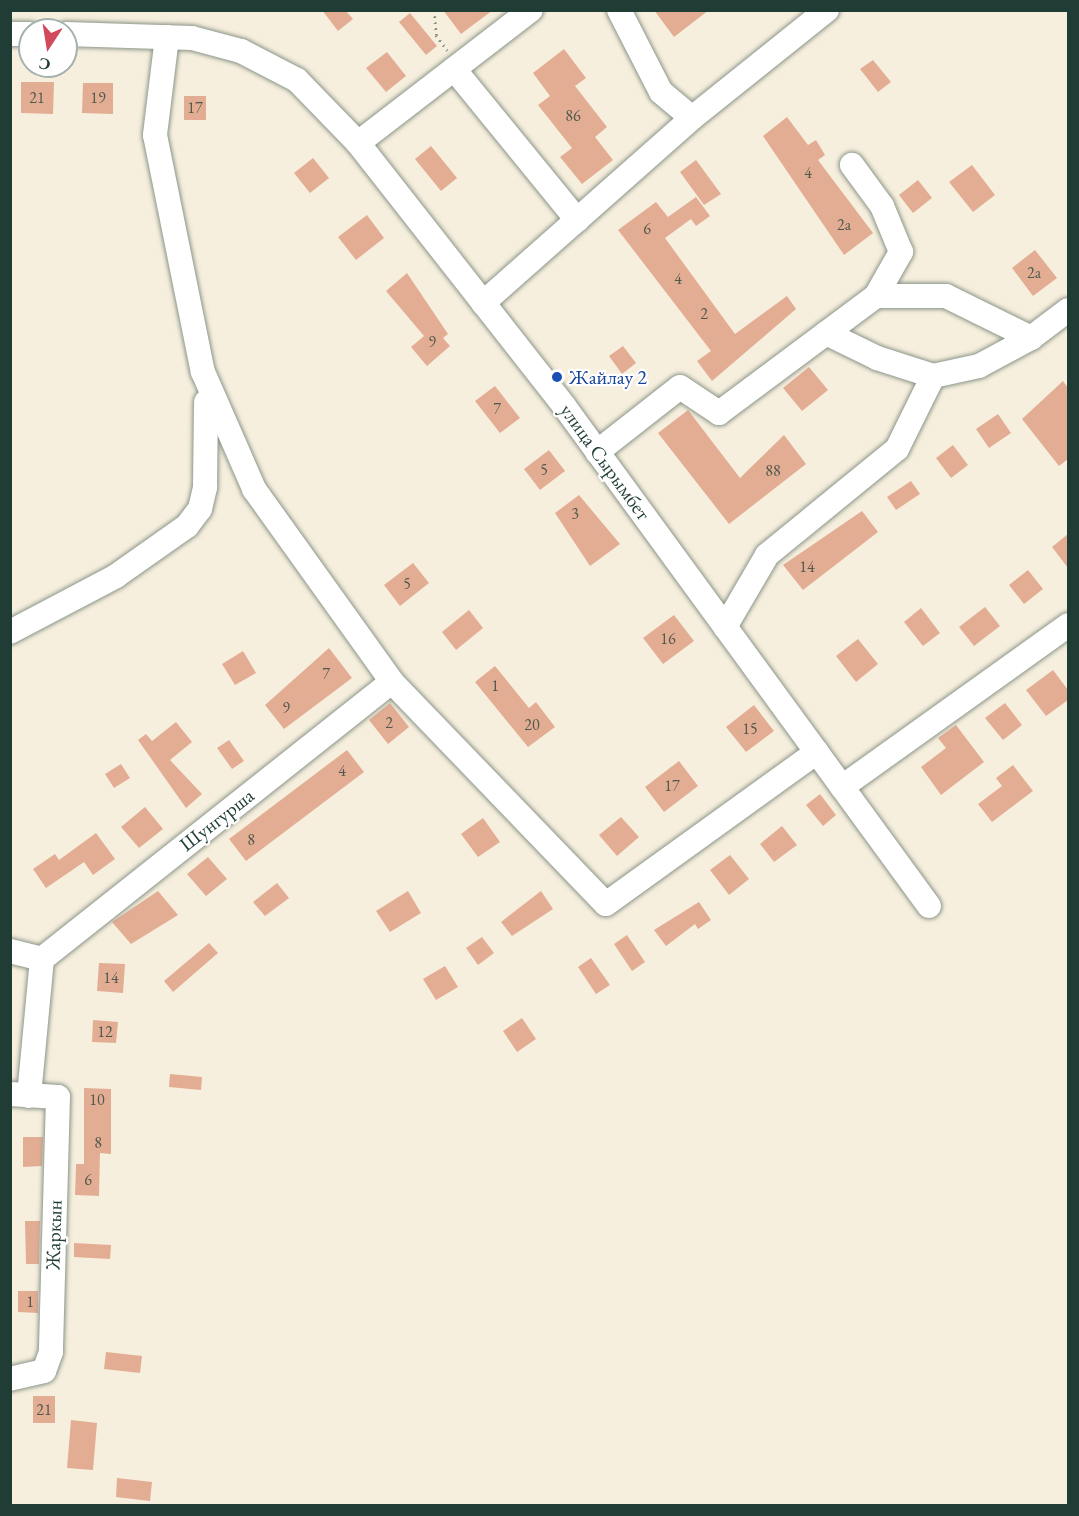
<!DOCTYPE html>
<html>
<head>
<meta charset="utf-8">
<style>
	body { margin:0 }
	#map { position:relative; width:1079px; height:1516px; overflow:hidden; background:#f7efde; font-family:"EB Garamond",serif }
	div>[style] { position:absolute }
	.building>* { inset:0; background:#e3ad94 }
	.path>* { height:3px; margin-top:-1.5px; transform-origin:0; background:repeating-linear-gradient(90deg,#8b9689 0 1.5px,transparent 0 6px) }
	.roads { filter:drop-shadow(0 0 2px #8b9689) drop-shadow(0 0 2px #8b9689) }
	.minor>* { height:24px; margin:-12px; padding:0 12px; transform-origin:12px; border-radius:12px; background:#fff }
	.dots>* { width:16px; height:16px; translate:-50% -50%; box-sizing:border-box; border:3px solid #fff; border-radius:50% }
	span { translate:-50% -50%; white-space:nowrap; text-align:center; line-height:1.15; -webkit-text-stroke:4.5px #fff; paint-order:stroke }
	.number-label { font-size:16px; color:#50594c }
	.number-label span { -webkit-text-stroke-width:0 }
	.transit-label { font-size:20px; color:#164399 }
	.left { translate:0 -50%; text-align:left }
	.street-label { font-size:20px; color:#1f3d34 }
	.frame { position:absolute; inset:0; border:12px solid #1f3d34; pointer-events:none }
	.north { position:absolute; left:18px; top:18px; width:60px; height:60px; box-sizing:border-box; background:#fff; border:2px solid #a5b1ae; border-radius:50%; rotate:192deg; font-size:16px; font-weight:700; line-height:24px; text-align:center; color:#1f3d34 }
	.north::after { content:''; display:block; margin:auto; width:21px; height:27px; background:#d1495b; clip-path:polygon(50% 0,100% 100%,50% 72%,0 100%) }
</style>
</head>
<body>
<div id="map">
	<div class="building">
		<i style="clip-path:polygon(322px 10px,345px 10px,353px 19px,338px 31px)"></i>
		<i style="clip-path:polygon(443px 10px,493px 10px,461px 34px)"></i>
		<i style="clip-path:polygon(654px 10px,709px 10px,674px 37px)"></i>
		<i style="clip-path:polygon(410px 13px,437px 46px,426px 55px,399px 22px)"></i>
		<i style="clip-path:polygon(564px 49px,586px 78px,575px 86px,607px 127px,595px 137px,613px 160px,582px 184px,560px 157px,572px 148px,538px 105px,550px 96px,533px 73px)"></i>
		<i style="clip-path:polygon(387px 52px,406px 76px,386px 92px,366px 68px)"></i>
		<i style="clip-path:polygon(873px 60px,891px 82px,878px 92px,860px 69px)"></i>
		<i style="clip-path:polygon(21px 82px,54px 82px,53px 114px,21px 113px)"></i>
		<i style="clip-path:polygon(83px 83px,113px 83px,113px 114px,82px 113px)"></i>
		<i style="clip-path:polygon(184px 96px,206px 96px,206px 120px,184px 120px)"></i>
		<i style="clip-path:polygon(787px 117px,808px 145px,816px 140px,825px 155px,818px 160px,873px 233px,844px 255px,763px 136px)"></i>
		<i style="clip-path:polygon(431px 146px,457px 178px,441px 191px,415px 159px)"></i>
		<i style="clip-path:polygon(313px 158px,329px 178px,310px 193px,294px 173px)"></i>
		<i style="clip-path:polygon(696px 160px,721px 194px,704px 205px,680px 172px)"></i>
		<i style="clip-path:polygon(972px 165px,995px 195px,973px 212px,949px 182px)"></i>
		<i style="clip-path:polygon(918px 180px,932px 198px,913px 213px,899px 195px)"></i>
		<i style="clip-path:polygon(696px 197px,710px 216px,696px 226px,691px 219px,665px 238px,735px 334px,787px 296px,796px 309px,712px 381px,697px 361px,711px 351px,618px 230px,656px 202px,668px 217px)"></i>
		<i style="clip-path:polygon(367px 215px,384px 238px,356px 260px,338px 237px)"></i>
		<i style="clip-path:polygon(1035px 250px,1057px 278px,1033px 296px,1012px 268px)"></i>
		<i style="clip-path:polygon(407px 273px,448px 334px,443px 338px,450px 346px,427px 366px,411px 347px,424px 336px,386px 291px)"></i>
		<i style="clip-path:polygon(623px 346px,636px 363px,622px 374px,609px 356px)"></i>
		<i style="clip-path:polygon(809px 367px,828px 390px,802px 411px,783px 388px)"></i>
		<i style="clip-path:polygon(1063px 381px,1068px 388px,1068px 459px,1059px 466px,1022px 419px)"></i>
		<i style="clip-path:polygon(495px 386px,520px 418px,500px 433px,475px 401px)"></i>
		<i style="clip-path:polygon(688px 410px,740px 478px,784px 435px,806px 464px,729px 524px,658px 433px)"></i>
		<i style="clip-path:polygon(998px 414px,1011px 433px,989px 448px,976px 429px)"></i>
		<i style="clip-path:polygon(953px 445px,968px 465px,951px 478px,936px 458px)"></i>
		<i style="clip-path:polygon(549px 450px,565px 471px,540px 490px,524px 469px)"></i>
		<i style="clip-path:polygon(911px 481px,920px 494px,896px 510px,887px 497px)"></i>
		<i style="clip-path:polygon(579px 495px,620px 544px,590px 566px,555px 513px)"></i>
		<i style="clip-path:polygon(862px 511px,878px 532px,803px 590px,783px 565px)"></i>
		<i style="clip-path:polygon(1068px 534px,1068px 568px,1052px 547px)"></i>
		<i style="clip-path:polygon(413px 563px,429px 583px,400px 606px,384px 585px)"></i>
		<i style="clip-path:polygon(1028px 570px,1043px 589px,1024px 604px,1009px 585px)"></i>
		<i style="clip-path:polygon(985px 607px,1000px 626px,974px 646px,959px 627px)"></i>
		<i style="clip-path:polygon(921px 608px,940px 633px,923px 646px,904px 622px)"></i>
		<i style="clip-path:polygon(469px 610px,483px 628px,456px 650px,442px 632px)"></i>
		<i style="clip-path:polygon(674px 615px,694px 641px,663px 664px,643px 638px)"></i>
		<i style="clip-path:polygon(858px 639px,878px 664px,856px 682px,836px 656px)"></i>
		<i style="clip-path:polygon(329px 648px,352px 678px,284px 729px,265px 705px)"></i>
		<i style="clip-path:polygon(243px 651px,256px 673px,235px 685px,222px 664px)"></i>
		<i style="clip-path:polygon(495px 666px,529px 708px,536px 702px,555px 727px,528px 747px,475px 682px)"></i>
		<i style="clip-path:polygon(1053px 670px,1068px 690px,1068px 700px,1046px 716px,1026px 690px)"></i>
		<i style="clip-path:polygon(390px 703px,409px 727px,388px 744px,369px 720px)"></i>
		<i style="clip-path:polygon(1005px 703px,1022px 725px,1003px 740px,985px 718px)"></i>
		<i style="clip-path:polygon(754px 705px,774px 731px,746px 752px,726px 727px)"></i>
		<i style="clip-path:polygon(176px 722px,192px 742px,170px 760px,202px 794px,186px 808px,138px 740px,146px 734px,152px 741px)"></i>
		<i style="clip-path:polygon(956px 725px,984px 762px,941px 795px,921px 767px,946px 748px,938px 738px)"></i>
		<i style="clip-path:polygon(229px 740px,244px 761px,232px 769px,217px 748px)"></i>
		<i style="clip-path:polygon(347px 750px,364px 772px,246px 861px,229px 839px)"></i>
		<i style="clip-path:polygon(679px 761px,698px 786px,664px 812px,645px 787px)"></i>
		<i style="clip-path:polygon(121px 764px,130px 778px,114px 788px,105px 774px)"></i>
		<i style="clip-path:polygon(1013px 765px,1033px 791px,992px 822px,978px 804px,1002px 786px,996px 778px)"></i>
		<i style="clip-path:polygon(820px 794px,836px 815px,823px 826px,806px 805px)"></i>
		<i style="clip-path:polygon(145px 807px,163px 829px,139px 848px,121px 827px)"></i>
		<i style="clip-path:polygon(621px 817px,639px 837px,617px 856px,599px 835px)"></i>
		<i style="clip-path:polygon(483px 818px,500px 842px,478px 857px,461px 834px)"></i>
		<i style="clip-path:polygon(782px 826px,797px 845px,774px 862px,760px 844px)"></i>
		<i style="clip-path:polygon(96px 833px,115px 859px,93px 875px,84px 862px,46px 888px,33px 869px,55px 854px,59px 860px)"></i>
		<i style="clip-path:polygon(730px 855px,749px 879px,729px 895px,710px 870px)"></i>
		<i style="clip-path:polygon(208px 857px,227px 879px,206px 896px,187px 874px)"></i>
		<i style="clip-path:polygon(277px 883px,289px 898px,265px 916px,253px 902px)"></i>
		<i style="clip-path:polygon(158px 891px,178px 915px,131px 944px,112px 922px)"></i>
		<i style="clip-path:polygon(408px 891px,421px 913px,390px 932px,376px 911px)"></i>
		<i style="clip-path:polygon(541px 891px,553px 909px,512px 936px,501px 922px)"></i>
		<i style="clip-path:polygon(699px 902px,711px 920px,698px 929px,695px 924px,666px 946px,654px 930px)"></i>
		<i style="clip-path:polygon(627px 935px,645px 962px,632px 971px,614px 944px)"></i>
		<i style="clip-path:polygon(482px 937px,494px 953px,478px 965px,466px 948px)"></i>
		<i style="clip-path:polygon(209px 943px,218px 953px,173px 992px,164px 981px)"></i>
		<i style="clip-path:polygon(591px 958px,610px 985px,596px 994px,578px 967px)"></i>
		<i style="clip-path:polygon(99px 963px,125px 964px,123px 993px,97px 991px)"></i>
		<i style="clip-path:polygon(445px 966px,458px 987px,436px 1000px,423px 979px)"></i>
		<i style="clip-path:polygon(522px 1018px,536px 1039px,517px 1052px,503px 1031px)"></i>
		<i style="clip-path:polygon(93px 1020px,118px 1022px,116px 1043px,92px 1042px)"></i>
		<i style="clip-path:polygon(170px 1074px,202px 1077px,201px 1090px,169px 1087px)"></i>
		<i style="clip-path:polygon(84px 1088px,111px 1089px,111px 1154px,100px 1153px,99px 1196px,75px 1195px,76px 1164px,84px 1164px)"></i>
		<i style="clip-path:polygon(23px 1137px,43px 1137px,42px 1166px,23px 1167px)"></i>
		<i style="clip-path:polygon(25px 1221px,40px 1221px,39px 1264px,26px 1264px)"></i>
		<i style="clip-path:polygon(74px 1243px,111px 1245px,110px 1259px,74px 1257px)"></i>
		<i style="clip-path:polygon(18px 1291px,38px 1291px,38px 1313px,18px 1312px)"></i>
		<i style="clip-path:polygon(106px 1352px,142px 1356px,140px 1373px,104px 1369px)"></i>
		<i style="clip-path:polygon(33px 1396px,55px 1396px,55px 1423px,33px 1423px)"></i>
		<i style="clip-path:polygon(71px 1420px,97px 1423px,93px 1470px,67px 1468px)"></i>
		<i style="clip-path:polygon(117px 1478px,152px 1482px,150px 1501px,116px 1497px)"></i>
	</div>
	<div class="path">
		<i style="left:434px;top:10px;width:25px;rotate:85deg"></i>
		<i style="left:436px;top:35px;width:19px;rotate:54deg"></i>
	</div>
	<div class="roads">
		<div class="minor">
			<i style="left:619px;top:10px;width:92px;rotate:62.9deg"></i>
			<i style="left:661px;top:92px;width:40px;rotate:40deg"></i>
			<i style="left:692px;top:118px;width:173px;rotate:-38.7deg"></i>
			<i style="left:10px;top:34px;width:20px"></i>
			<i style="left:66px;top:34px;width:126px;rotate:1.8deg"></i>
			<i style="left:192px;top:38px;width:51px;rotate:14.9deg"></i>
			<i style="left:241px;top:51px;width:63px;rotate:27.4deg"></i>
			<i style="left:297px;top:80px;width:88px;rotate:45.9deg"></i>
			<i style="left:358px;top:143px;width:334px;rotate:51.9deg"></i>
			<i style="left:564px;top:406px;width:619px;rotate:53.87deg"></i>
			<i style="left:167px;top:37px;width:99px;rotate:97deg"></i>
			<i style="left:155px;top:135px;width:242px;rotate:78.6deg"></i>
			<i style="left:203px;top:372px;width:128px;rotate:66.4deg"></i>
			<i style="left:254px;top:489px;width:237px;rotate:54.4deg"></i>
			<i style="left:392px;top:682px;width:308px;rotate:46.1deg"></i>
			<i style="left:606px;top:904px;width:260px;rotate:-35.8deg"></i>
			<i style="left:454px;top:69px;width:195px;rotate:50.8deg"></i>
			<i style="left:358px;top:143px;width:218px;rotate:-37.6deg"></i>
			<i style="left:876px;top:296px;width:70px"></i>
			<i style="left:946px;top:296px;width:95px;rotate:26.3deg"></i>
			<i style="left:1031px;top:338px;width:46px;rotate:-37.1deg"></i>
			<i style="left:483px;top:303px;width:279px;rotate:-41.5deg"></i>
			<i style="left:826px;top:333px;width:57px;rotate:26.1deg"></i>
			<i style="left:877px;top:358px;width:59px;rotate:17.8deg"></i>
			<i style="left:933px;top:376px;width:47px;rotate:-12.3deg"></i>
			<i style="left:979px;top:366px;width:59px;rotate:-28.3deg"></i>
			<i style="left:597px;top:452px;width:105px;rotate:-38.1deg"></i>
			<i style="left:680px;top:387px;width:47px;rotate:33.7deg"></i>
			<i style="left:719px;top:413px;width:196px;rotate:-36.7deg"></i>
			<i style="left:876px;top:296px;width:51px;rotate:-60.4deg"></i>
			<i style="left:901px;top:252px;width:50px;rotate:-112.4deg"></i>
			<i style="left:882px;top:206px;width:51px;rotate:-126.2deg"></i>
			<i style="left:725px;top:627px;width:83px;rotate:-59.7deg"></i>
			<i style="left:767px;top:555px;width:168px;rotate:-39.2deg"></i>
			<i style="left:897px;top:449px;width:81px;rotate:-63.7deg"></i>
			<i style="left:10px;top:632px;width:120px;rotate:-27.8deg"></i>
			<i style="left:116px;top:576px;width:87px;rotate:-35.2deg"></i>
			<i style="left:187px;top:526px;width:21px;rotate:-53deg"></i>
			<i style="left:200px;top:509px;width:23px;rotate:-77deg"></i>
			<i style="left:205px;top:487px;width:85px;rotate:-89.3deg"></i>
			<i style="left:842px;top:787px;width:278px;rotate:-35.6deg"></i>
			<i style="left:10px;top:951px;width:33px;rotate:14deg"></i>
			<i style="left:42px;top:959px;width:446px;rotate:-38.4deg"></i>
			<i style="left:10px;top:1094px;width:48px;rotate:3.6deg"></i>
			<i style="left:58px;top:1097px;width:255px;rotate:91.6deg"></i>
			<i style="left:51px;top:1352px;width:20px;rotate:110deg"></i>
			<i style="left:44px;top:1371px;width:35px;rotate:167deg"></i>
			<i style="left:29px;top:1096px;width:138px;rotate:-84.6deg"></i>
		</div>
	</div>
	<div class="dots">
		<i style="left:557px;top:377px;background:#1a4fb4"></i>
	</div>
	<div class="number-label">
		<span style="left:37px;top:98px">21</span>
		<span style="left:98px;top:98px">19</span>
		<span style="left:195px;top:108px">17</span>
		<span style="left:573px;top:116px">86</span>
		<span style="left:808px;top:173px">4</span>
		<span style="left:844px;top:225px">2а</span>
		<span style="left:647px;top:229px">6</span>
		<span style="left:1034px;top:273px">2а</span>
		<span style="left:678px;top:279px">4</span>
		<span style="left:704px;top:314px">2</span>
		<span style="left:432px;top:342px">9</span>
		<span style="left:497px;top:409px">7</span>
		<span style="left:544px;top:470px">5</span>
		<span style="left:773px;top:471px">88</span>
		<span style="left:575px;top:514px">3</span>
		<span style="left:807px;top:567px">14</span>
		<span style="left:407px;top:584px">5</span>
		<span style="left:668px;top:639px">16</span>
		<span style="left:326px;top:674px">7</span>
		<span style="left:495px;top:686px">1</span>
		<span style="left:286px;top:708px">9</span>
		<span style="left:389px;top:723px">2</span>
		<span style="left:532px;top:725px">20</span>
		<span style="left:750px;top:729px">15</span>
		<span style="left:342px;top:771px">4</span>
		<span style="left:672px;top:786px">17</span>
		<span style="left:251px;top:840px">8</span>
		<span style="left:111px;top:978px">14</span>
		<span style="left:105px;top:1032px">12</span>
		<span style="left:97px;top:1100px">10</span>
		<span style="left:98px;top:1143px">8</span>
		<span style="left:88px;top:1180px">6</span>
		<span style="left:30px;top:1302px">1</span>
		<span style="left:44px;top:1410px">21</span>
	</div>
	<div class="transit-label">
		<span class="left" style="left:569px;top:377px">Жайлау 2</span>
	</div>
	<div class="street-label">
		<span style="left:605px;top:462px;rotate:54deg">улица Сырымбет</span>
		<span style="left:217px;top:820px;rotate:-38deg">Шунгурша</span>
		<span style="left:54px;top:1235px;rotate:-88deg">Жаркын</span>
	</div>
	<div class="frame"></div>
	<div class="north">С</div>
</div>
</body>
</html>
